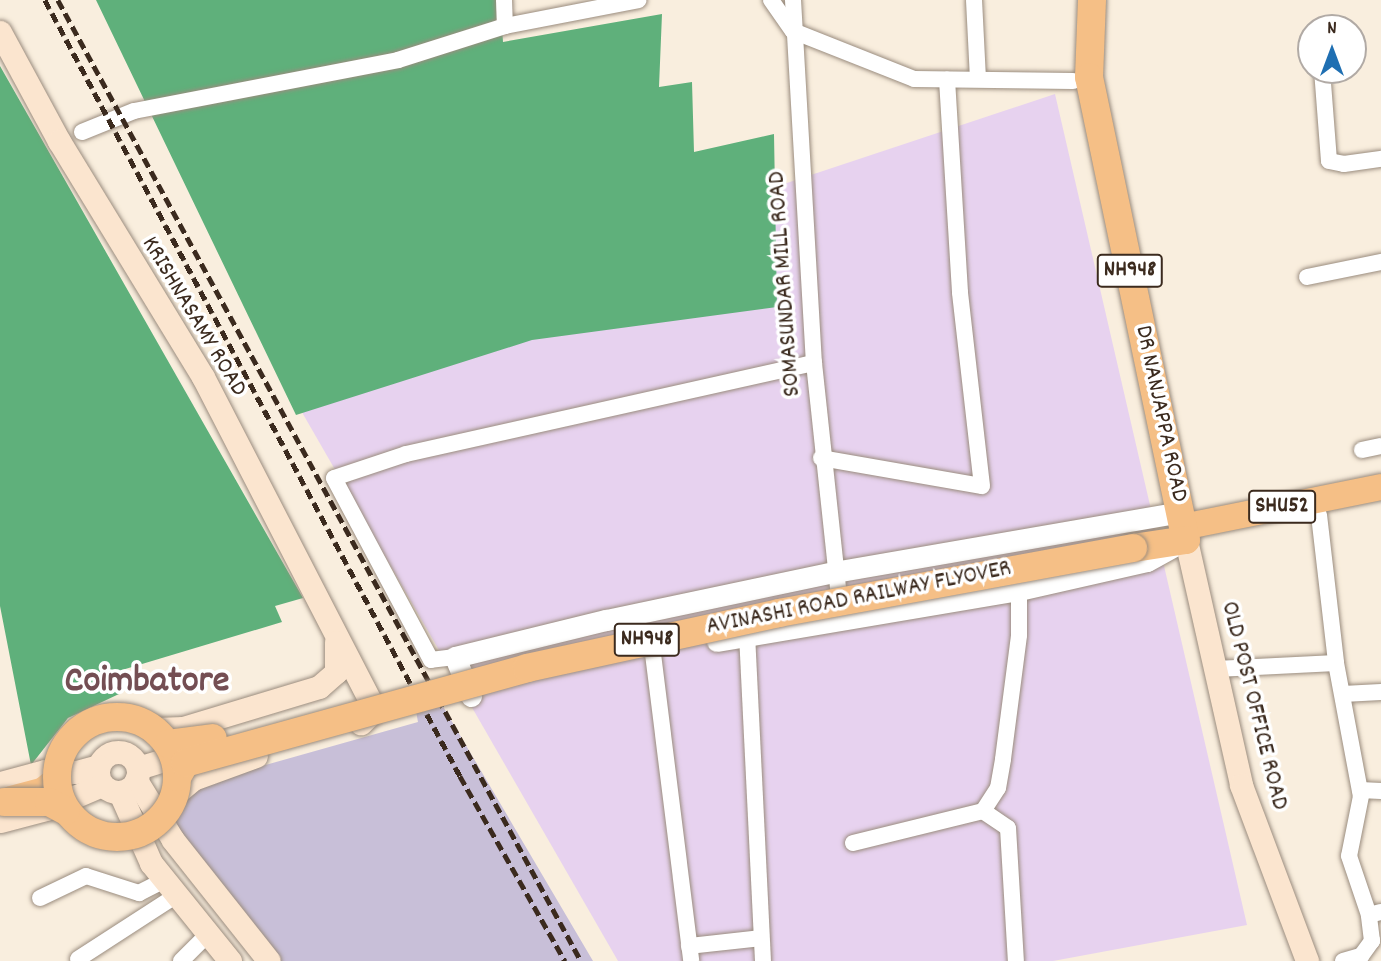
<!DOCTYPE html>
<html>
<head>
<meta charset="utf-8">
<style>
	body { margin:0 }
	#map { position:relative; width:1381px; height:961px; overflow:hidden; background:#f9eede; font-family:Dekko,sans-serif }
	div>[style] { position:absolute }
	.built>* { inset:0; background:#e7d2ef }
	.industrial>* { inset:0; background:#c8bfd8 }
	.forest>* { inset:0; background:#5fb07b }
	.roads { filter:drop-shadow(0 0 2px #9a8c7e) drop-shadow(0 0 2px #9a8c7e) }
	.minor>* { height:16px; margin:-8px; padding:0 8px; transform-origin:8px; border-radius:8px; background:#fff }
	.tertiary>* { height:21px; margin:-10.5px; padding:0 10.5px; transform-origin:10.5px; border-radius:10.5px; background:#fff }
	.secondary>* { height:23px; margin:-11.5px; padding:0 11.5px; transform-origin:11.5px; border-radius:11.5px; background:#fbe5cf }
	.secondary>.ring { margin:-11.5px; padding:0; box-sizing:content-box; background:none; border:23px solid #fbe5cf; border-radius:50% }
	.primary>* { height:26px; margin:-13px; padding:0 13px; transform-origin:13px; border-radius:13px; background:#f5bf86 }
	.trunk>* { height:28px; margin:-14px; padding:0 14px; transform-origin:14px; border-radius:14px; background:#f5bf86 }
	.rail>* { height:4.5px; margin-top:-2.25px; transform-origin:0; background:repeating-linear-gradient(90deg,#3b2a1e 0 10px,transparent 0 15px) }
	.bridges { filter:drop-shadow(0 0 2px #9a8c7e) drop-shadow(0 0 2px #9a8c7e) }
	.trunk-bridge>* { height:28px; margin:-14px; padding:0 14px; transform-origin:14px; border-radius:14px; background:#f5bf86 }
	.trunk-bridge>.ring { margin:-14px; padding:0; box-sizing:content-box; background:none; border:28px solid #f5bf86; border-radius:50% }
	span { translate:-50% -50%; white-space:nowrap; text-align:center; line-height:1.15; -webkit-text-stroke:7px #fff; paint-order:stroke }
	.shield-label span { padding:2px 5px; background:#fff; border:2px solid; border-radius:5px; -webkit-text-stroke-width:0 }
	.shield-label { font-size:23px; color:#3b2a1e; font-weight:700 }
	.street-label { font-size:24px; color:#3b2a1e }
	.town-label { font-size:38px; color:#744e53; font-weight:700 }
	.north { position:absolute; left:1297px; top:14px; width:70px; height:70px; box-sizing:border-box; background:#fff; border:2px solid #b1aaa5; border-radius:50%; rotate:0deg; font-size:19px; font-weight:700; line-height:28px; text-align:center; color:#3b2a1e }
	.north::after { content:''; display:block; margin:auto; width:24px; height:32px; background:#1f6fb2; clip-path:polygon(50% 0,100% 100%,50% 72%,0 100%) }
</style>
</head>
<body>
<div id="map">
	<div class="built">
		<i style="clip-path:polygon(1055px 94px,1247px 925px,1053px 961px,618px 961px,269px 355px)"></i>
	</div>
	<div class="industrial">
		<i style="clip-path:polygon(441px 703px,593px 961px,278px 961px,170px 826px,191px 786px,418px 722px,415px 706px)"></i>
	</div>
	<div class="forest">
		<i style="clip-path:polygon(96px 0,500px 0,503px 42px,662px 14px,659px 87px,692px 82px,694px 152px,774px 134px,777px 307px,532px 340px,296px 415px)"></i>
		<i style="clip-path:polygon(0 66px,303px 598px,275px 606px,282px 622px,112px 673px,119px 694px,68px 718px,31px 765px,0 606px)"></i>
	</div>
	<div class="roads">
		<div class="minor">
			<i style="left:504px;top:0;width:26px;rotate:88deg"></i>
			<i style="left:771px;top:0;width:38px;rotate:55deg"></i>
			<i style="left:793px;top:0;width:364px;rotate:86.7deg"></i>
			<i style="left:814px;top:363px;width:246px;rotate:83.9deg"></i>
			<i style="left:974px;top:0;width:79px;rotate:87.1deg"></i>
			<i style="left:793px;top:31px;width:130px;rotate:21.6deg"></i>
			<i style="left:914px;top:79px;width:159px;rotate:0.7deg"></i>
			<i style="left:1322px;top:70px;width:91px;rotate:85.6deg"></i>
			<i style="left:1329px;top:161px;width:15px;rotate:11deg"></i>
			<i style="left:1344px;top:164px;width:37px;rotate:-8deg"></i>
			<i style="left:82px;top:132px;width:56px;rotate:-22deg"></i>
			<i style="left:134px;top:111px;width:269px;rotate:-10.9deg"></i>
			<i style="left:398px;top:60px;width:112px;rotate:-17.6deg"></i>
			<i style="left:505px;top:26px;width:136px;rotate:-11deg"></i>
			<i style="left:1307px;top:277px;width:76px;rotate:-11.5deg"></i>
			<i style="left:1362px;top:450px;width:19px;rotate:-12deg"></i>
			<i style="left:821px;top:458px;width:163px;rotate:9.9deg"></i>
			<i style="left:982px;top:486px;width:195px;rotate:-96.5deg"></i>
			<i style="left:960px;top:292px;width:213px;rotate:-93.5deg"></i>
			<i style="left:1319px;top:515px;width:149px;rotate:83.4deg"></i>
			<i style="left:1336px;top:663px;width:135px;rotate:79.4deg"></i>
			<i style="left:1361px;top:796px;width:61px;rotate:101.3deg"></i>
			<i style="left:1349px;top:856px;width:62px;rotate:71.3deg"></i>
			<i style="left:747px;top:634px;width:327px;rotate:87.2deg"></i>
			<i style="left:653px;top:654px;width:309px;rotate:82.9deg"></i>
			<i style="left:455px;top:657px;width:24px;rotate:173deg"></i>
			<i style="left:431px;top:660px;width:206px;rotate:-118.1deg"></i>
			<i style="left:334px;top:478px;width:76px;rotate:-18.4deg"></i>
			<i style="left:406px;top:454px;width:418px;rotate:-12.6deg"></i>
			<i style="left:1216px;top:669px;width:120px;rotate:-2.9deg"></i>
			<i style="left:1343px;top:694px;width:38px;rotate:-3deg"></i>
			<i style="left:1360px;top:790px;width:21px;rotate:3deg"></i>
			<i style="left:983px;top:811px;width:30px;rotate:34deg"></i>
			<i style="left:1008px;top:828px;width:133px;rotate:86.6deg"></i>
			<i style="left:853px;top:843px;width:134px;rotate:-13.8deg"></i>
			<i style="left:983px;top:811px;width:27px;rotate:-57deg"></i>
			<i style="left:998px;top:788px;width:29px;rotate:-80deg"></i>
			<i style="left:1003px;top:759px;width:125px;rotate:-82.6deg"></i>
			<i style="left:1019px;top:635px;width:45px;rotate:-90deg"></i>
			<i style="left:40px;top:898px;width:51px;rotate:-25.6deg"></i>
			<i style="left:86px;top:876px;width:56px;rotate:17.8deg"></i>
			<i style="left:139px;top:893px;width:29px;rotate:-27deg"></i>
			<i style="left:689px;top:946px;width:72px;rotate:-6.3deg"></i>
			<i style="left:78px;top:959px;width:118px;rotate:-32.9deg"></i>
			<i style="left:181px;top:961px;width:38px;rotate:-45deg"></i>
			<i style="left:1343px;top:961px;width:19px;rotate:-16deg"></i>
			<i style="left:1361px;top:956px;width:19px;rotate:-54deg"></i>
			<i style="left:1372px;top:941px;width:26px;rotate:-97deg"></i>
			<i style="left:1369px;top:915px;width:12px;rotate:-14deg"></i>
		</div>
		<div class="tertiary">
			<i style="left:717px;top:641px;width:306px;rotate:-9.6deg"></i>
			<i style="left:1019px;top:590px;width:131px;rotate:-12.8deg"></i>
			<i style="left:1147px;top:561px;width:31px;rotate:-29deg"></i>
			<i style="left:471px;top:696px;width:42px;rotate:-112.3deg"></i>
			<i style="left:455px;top:657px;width:155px;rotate:-13.8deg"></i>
			<i style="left:606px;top:620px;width:233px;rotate:-11.9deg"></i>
			<i style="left:834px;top:572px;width:351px;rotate:-9.8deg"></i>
		</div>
		<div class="secondary">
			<i style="left:0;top:32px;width:124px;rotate:61.6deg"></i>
			<i style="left:59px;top:141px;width:276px;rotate:58.6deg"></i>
			<i style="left:203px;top:377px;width:366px;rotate:62.7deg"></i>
			<i style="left:371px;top:702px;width:10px;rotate:84deg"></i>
			<i style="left:372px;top:712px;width:16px;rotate:135deg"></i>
			<i style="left:1186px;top:540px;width:251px;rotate:77.3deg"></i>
			<i style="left:1241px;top:785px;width:188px;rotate:69.4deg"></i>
			<i style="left:155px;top:729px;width:28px;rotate:-2deg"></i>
			<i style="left:183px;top:728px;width:142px;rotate:-16.8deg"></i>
			<i style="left:319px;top:687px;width:23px;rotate:-41deg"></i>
			<i style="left:336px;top:672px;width:30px;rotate:-90deg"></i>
			<i class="ring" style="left:98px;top:752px;width:17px;height:17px"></i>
			<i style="left:138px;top:768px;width:34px;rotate:-17deg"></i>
			<i style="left:136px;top:780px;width:70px;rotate:58.3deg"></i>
			<i style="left:173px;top:840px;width:154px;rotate:51.6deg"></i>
			<i style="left:0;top:783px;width:47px;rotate:-14.9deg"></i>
			<i style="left:45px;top:771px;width:31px;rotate:2deg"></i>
			<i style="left:76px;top:772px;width:23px;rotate:-15deg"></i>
			<i style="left:120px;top:793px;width:77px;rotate:66.1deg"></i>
			<i style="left:151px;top:863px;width:126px;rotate:51.1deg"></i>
			<i style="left:174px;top:795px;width:25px;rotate:-40deg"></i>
			<i style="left:193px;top:779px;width:67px;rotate:-20.1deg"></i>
			<i style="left:0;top:821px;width:48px;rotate:-14.6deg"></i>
			<i style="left:46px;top:809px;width:61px;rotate:-23.2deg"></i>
		</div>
		<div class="primary">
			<i style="left:1183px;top:527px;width:202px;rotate:-11.4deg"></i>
		</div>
		<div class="trunk">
			<i style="left:1092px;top:0;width:77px;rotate:92.2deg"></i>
			<i style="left:1089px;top:77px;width:473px;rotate:78.2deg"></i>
			<i style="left:1186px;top:540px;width:54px;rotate:171.4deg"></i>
			<i style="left:11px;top:800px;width:34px;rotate:-15deg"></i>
			<i style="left:44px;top:791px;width:16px;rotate:-40deg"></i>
		</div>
	</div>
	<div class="rail">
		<i style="left:45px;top:0;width:880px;rotate:61.86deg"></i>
		<i style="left:460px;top:776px;width:213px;rotate:60.4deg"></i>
		<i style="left:58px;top:0;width:1094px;rotate:61.44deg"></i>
	</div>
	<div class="bridges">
		<div class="trunk-bridge">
			<i class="ring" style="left:57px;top:717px;width:92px;height:92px"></i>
			<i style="left:168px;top:744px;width:45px;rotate:-7.6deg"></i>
			<i style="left:177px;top:777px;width:16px;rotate:-60deg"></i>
			<i style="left:185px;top:763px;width:355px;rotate:-15.5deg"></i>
			<i style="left:527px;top:668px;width:258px;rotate:-12.3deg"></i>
			<i style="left:779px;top:613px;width:360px;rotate:-10.4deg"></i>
			<i style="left:4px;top:802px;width:45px"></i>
			<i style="left:49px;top:802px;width:19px;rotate:28deg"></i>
		</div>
	</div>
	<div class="shield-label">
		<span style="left:1130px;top:271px">NH948</span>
		<span style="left:1282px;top:507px">SHU52</span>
		<span style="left:647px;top:640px">NH948</span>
	</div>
	<div class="street-label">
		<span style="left:786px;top:284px;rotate:-94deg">SOMASUNDAR MILL ROAD</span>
		<span style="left:193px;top:317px;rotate:59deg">KRISHNASAMY ROAD</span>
		<span style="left:1160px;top:414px;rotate:78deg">DR NANJAPPA ROAD</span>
		<span style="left:859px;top:599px;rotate:-11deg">AVINASHI ROAD RAILWAY FLYOVER</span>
		<span style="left:1253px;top:706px;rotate:76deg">OLD POST OFFICE ROAD</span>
	</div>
	<div class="town-label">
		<span style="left:147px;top:683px">Coimbatore</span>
	</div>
	<div class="north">N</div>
</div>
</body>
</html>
